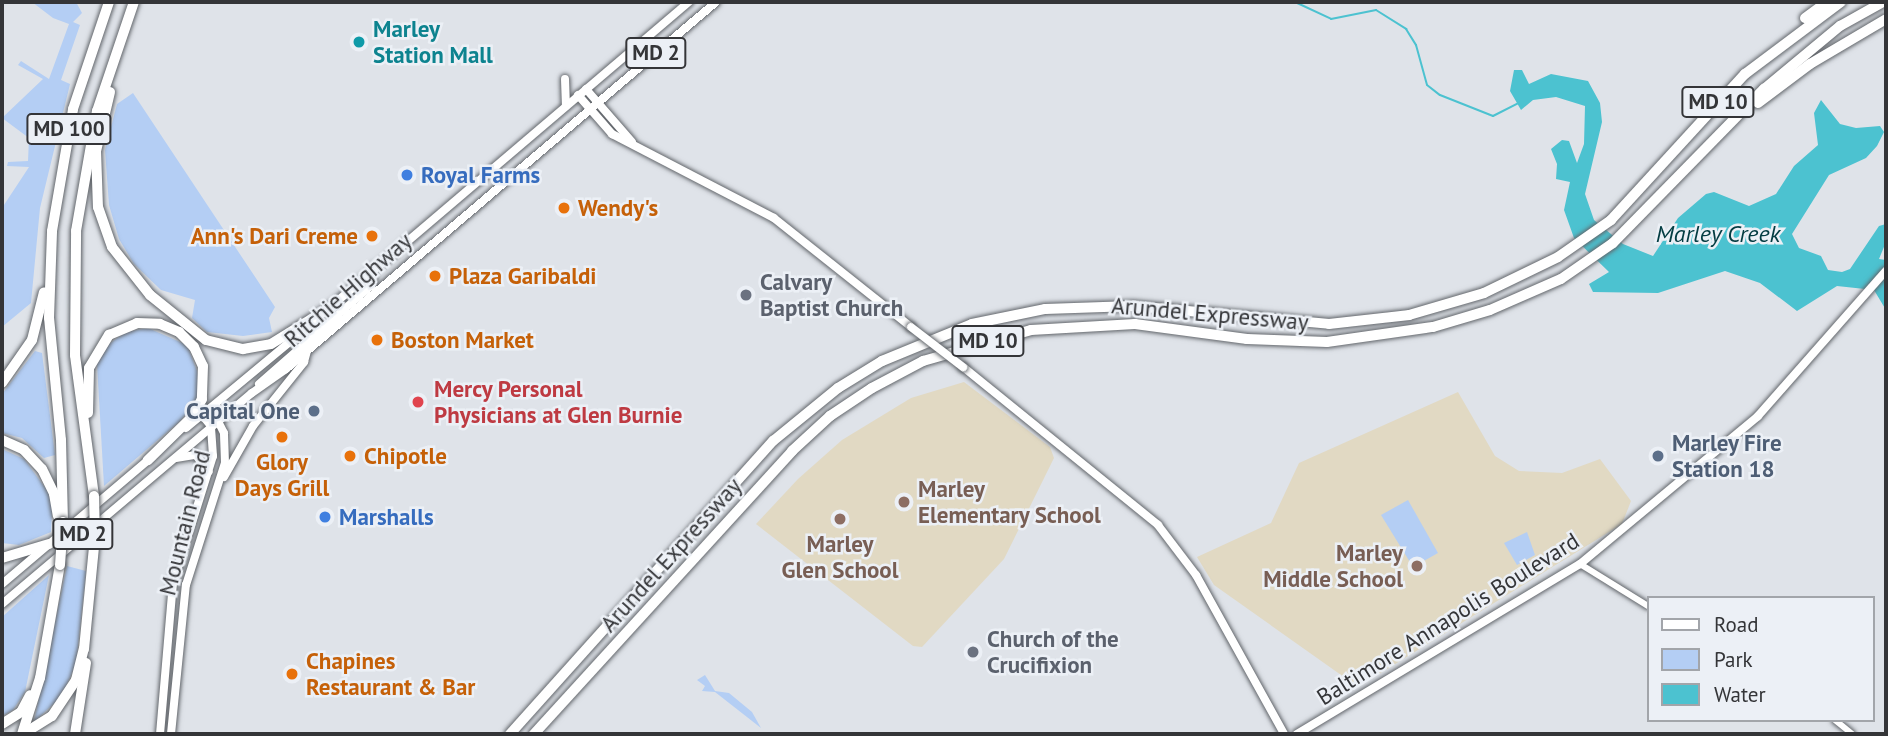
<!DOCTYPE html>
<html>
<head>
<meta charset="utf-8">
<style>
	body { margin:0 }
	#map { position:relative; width:1888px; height:736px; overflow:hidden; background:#dfe3e9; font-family:"PT Sans",sans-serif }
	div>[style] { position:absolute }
	.education>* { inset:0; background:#e1d9c3 }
	.green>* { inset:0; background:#b4cef4 }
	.water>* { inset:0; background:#4cc2d0 }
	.stream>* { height:2px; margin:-1px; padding:0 1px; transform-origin:1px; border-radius:1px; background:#4cc2d0 }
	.roads { filter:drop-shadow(0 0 2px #62666b) drop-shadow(0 0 2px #62666b) }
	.minor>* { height:6px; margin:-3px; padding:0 3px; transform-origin:3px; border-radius:3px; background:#fff }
	.major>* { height:8px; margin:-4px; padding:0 4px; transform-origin:4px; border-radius:4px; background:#fff }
	.highway>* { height:10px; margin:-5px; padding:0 5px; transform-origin:5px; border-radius:5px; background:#fff }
	.bridges { filter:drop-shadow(0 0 2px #62666b) drop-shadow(0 0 2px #62666b) }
	.major-bridge>* { height:8px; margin:-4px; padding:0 4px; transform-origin:4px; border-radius:4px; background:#fff }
	.highway-bridge>* { height:10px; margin:-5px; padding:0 5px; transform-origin:5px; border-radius:5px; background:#fff }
	.dots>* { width:19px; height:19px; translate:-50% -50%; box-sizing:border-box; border:4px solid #ecf0f6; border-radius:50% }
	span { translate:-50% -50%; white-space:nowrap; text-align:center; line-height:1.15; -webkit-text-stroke:5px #ecf0f6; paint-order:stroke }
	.shield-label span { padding:2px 5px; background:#ecf0f6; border:2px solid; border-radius:5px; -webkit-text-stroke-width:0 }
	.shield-label { font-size:21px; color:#343538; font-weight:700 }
	.culture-label { font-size:23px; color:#0d838f; font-weight:700 }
	.left { translate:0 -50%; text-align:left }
	.shop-label { font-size:23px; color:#366cbe; font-weight:700 }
	.food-label { font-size:23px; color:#c56008; font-weight:700 }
	.right { translate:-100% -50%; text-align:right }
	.worship-label { font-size:23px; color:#5b616d; font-weight:700 }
	.street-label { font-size:23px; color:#343538 }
	.health-label { font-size:23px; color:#be3a42; font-weight:700 }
	.service-label { font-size:23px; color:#4e5e75; font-weight:700 }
	.education-label { font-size:23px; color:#785e54; font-weight:700 }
	.water-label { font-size:24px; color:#033c42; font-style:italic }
	.frame { position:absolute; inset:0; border:4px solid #343538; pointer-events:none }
	.legend { position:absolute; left:1647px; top:596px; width:228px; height:126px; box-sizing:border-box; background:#ecf0f6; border:2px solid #a2a5aa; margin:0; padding:9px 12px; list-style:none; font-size:21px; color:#343538 }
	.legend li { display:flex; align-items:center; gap:14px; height:35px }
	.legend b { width:35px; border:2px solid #a2a5aa }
</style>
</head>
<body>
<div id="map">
	<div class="education">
		<i style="clip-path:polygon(964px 382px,1050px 447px,1054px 458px,1004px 559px,922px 647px,913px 646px,756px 524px,798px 479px,842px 440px,911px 398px)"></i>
		<i style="clip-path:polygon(1458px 392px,1495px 456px,1519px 471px,1562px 473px,1600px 459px,1631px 501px,1622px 524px,1358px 687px,1214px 585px,1197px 557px,1271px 523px,1299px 463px)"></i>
	</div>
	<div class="green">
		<i style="clip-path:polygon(32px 2px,76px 2px,82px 13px,73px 22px,80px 25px,61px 80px,70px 84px,40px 208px,31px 303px,2px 327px,2px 208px,29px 167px,7px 166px,8px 162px,28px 161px,29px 138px,2px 118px,43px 79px,18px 65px,21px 61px,49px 79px,69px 24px,53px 18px)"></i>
		<i style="clip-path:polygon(133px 93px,275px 307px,269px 318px,272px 332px,243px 336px,207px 332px,192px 318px,195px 300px,161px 290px,134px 264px,119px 239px,109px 205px,105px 150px,117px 104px)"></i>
		<i style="clip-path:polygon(148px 328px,187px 345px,200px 379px,198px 399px,180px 421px,104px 486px,97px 364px,109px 344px,126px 332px)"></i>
		<i style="clip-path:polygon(35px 351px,42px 353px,55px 455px,44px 458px,22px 438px,2px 433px,2px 394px)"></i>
		<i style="clip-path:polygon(2px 449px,24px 459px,49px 493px,52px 512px,51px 532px,19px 545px,2px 543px)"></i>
		<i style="clip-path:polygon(1408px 500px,1438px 553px,1413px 567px,1381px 515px)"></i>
		<i style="clip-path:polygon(1527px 532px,1535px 555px,1517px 565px,1504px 543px)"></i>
		<i style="clip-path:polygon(67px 566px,86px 571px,76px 664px,61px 697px,34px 722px)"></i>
		<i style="clip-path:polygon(49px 575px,25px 692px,13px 710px,2px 716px,2px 617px)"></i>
		<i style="clip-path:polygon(705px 675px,715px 691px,729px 693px,752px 712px,761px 728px,715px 692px,702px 691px,705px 686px,697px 680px)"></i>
	</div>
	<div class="water">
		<i style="clip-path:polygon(1514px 70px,1522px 70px,1529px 84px,1551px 74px,1588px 81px,1600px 103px,1602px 122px,1585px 194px,1594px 220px,1623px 244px,1653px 256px,1678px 218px,1706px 194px,1714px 192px,1749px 206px,1776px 194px,1794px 166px,1818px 145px,1814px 113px,1821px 100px,1840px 124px,1856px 128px,1880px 126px,1884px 132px,1877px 146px,1866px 158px,1829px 175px,1792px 234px,1799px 248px,1821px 256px,1828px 270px,1842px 272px,1850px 269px,1879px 226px,1886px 224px,1886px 242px,1879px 259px,1886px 260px,1886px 310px,1874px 290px,1837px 286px,1797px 311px,1760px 283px,1725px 271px,1658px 293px,1593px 292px,1589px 284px,1609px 272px,1574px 238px,1564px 210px,1570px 182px,1556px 179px,1557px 164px,1551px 149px,1562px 140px,1569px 141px,1577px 163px,1584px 144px,1585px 106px,1556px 97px,1533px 100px,1521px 110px,1510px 91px)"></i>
	</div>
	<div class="stream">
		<i style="left:1295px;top:2px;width:40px;rotate:25deg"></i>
		<i style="left:1331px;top:19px;width:46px;rotate:-11.3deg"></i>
		<i style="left:1376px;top:10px;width:36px;rotate:32deg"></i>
		<i style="left:1406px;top:29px;width:19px;rotate:58deg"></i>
		<i style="left:1416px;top:45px;width:41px;rotate:74.6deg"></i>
		<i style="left:1427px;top:85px;width:16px;rotate:38deg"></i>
		<i style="left:1440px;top:95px;width:57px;rotate:21.6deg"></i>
		<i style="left:1493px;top:116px;width:29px;rotate:-27deg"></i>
	</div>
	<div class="roads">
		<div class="minor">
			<i style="left:1580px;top:564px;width:80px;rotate:31.7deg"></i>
			<i style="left:1835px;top:720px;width:22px;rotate:39deg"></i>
		</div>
		<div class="major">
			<i style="left:565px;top:79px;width:27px;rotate:88deg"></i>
			<i style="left:586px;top:89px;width:70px;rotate:49deg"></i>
			<i style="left:578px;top:95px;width:52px;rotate:48.9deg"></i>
			<i style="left:612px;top:134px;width:182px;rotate:27.4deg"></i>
			<i style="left:774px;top:218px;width:175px;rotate:38.5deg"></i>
			<i style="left:328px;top:309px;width:474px;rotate:-40.4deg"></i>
			<i style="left:963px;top:367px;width:251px;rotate:39deg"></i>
			<i style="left:1158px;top:525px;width:63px;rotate:52.8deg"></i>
			<i style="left:1196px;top:575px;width:182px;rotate:61deg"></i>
			<i style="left:259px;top:384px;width:149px;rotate:-41.2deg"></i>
			<i style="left:371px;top:286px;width:19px;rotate:-81deg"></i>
			<i style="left:186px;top:428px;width:169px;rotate:-39.7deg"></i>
			<i style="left:176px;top:458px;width:20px;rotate:-9deg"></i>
			<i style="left:196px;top:455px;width:21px;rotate:53deg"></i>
			<i style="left:224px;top:477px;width:59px;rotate:-60.4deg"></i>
			<i style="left:253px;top:426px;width:82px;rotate:-51.4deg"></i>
			<i style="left:304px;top:362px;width:11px;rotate:-75deg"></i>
			<i style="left:2px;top:584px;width:197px;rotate:-40.3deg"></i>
			<i style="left:2px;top:604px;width:327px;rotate:-40.2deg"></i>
			<i style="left:252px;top:393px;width:42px;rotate:-35.2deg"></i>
			<i style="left:286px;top:369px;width:565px;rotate:-40.48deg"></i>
			<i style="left:160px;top:734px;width:152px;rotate:-85.1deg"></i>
			<i style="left:173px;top:583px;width:133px;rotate:-72.5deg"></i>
			<i style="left:213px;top:456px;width:30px;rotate:-94deg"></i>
			<i style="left:211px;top:426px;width:14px;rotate:-129deg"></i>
			<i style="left:171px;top:734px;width:150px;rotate:-84.3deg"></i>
			<i style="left:186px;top:585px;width:128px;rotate:-72.3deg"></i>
			<i style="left:225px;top:463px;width:30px;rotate:-92deg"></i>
			<i style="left:224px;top:433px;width:28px;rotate:-117deg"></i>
			<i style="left:1297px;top:734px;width:330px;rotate:-31deg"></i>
			<i style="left:1580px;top:564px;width:231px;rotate:-39.7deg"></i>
			<i style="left:1758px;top:416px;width:193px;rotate:-48.6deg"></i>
		</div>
		<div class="highway">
			<i style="left:1805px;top:18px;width:27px;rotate:-36deg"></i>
			<i style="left:110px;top:92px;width:61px;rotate:103.3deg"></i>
			<i style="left:96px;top:151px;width:56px;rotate:88deg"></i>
			<i style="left:98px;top:207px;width:42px;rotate:70.7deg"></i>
			<i style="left:112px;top:247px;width:61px;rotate:51.6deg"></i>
			<i style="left:150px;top:295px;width:72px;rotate:38.8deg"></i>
			<i style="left:206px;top:340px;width:38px;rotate:14deg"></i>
			<i style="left:243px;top:349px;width:28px;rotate:-10deg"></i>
			<i style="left:271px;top:344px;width:70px;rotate:-31.7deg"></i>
			<i style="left:1758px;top:103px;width:65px;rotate:-36.9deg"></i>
			<i style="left:1810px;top:64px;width:88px;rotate:-30.6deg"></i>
			<i style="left:2px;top:383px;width:52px;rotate:-55.1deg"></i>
			<i style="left:32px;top:340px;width:49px;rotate:-76deg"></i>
			<i style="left:88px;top:413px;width:45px;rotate:-88.7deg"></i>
			<i style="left:89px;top:368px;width:39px;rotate:-59deg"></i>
			<i style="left:109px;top:335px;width:30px;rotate:-23deg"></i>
			<i style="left:137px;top:323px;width:23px;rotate:2deg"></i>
			<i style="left:160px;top:324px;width:21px;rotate:23deg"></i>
			<i style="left:179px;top:332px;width:21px;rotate:45deg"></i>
			<i style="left:194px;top:347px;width:21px;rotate:65deg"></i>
			<i style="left:203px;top:366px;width:33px;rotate:92deg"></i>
			<i style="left:202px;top:399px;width:21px;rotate:119deg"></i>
			<i style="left:192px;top:417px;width:62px;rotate:135.7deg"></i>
			<i style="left:2px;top:440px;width:24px;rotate:24deg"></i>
			<i style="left:24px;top:450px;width:26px;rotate:47deg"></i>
			<i style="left:42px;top:469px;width:28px;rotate:64deg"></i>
			<i style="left:54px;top:494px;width:22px;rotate:80deg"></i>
			<i style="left:94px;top:496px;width:142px;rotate:-97.7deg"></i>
			<i style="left:75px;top:355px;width:124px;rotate:-89.5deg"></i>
			<i style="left:76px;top:231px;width:122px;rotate:-80.1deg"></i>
			<i style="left:97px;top:111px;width:115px;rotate:-71.3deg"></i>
			<i style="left:63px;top:522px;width:82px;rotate:-91.4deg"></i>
			<i style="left:61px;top:440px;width:123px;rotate:-95.6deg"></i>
			<i style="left:49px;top:318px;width:87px;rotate:-88deg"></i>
			<i style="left:52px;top:231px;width:124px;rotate:-80.2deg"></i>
			<i style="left:73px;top:109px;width:113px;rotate:-71.4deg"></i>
			<i style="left:2px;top:558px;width:49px;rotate:-16.6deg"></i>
			<i style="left:2px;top:724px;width:22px;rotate:-32deg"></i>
			<i style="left:21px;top:712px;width:19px;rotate:-62deg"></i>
			<i style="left:22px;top:734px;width:59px;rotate:-72.2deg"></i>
			<i style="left:40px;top:678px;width:115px;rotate:-80deg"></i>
			<i style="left:23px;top:734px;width:34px;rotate:-32deg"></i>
			<i style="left:52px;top:716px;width:43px;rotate:-56.3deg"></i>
			<i style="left:76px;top:680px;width:32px;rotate:-76deg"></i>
			<i style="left:84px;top:649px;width:114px;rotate:-84.4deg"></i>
			<i style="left:75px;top:734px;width:72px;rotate:-81.2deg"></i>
			<i style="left:510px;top:734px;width:394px;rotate:-48.1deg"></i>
			<i style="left:773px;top:441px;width:84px;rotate:-39.2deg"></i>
			<i style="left:838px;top:388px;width:52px;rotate:-31.5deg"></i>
			<i style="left:882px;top:361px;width:97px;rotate:-22.3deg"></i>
			<i style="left:972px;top:324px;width:75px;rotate:-11.6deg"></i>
			<i style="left:1045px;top:309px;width:88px;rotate:-2deg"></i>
			<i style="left:1133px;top:306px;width:197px;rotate:5.2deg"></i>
			<i style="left:1329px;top:324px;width:81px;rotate:-6.4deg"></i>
			<i style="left:1409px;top:315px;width:78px;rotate:-16.3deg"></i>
			<i style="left:1484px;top:293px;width:82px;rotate:-25.9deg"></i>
			<i style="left:1558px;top:257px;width:65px;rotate:-34.9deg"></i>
			<i style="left:1611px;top:220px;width:198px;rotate:-47.5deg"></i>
			<i style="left:1745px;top:74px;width:120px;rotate:-36.9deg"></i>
			<i style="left:534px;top:734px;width:383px;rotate:-47.6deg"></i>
			<i style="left:792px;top:451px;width:52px;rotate:-42.6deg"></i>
			<i style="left:830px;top:416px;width:50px;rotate:-33.7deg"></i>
			<i style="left:872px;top:388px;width:58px;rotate:-27.9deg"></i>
			<i style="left:923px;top:361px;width:112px;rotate:-16deg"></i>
			<i style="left:1031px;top:330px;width:104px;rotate:-3.3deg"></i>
			<i style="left:1135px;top:324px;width:113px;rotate:7.6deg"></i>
			<i style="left:1247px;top:339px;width:80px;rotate:2.1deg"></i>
			<i style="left:1327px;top:342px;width:107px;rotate:-8.1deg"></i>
			<i style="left:1433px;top:327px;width:59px;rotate:-16.6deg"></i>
			<i style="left:1490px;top:310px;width:77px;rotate:-23.6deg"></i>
			<i style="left:1561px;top:279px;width:63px;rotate:-34.7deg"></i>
			<i style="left:1613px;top:243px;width:216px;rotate:-45.6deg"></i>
			<i style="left:1764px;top:89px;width:99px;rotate:-39.7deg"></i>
			<i style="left:1840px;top:26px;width:49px;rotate:-29.2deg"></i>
		</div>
	</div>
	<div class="bridges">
		<div class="major-bridge">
			<i style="left:911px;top:327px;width:66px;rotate:37.6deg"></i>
		</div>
		<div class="highway-bridge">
			<i style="left:94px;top:496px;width:40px;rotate:88.6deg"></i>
			<i style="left:60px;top:565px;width:43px;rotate:-86deg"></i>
		</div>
	</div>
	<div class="dots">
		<i style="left:359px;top:42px;background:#0f9aa8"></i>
		<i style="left:407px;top:175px;background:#3f7fe0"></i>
		<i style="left:564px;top:208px;background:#e8710a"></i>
		<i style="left:372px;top:236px;background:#e8710a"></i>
		<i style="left:435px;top:276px;background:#e8710a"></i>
		<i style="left:746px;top:295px;background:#6b7280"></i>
		<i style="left:377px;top:340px;background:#e8710a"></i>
		<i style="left:418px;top:402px;background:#e0444e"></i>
		<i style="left:314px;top:411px;background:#5c6f8a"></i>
		<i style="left:282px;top:437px;background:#e8710a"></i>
		<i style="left:350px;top:456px;background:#e8710a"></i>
		<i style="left:1658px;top:456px;background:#5c6f8a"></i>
		<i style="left:904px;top:502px;background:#8d6e63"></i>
		<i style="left:325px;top:517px;background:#3f7fe0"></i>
		<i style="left:840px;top:519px;background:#8d6e63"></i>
		<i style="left:1417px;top:566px;background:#8d6e63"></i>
		<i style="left:973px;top:652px;background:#6b7280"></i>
		<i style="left:292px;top:674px;background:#e8710a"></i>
	</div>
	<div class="shield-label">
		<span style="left:656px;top:53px">MD 2</span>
		<span style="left:1718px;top:102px">MD 10</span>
		<span style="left:69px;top:129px">MD 100</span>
		<span style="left:988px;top:341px">MD 10</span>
		<span style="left:83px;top:534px">MD 2</span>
	</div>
	<div class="culture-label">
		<span class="left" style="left:373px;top:42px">Marley<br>Station Mall</span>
	</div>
	<div class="shop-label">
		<span class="left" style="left:421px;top:175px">Royal Farms</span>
		<span class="left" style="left:339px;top:517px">Marshalls</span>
	</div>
	<div class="food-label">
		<span class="left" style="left:578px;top:208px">Wendy's</span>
		<span class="right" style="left:358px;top:236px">Ann's Dari Creme</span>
		<span class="left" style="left:449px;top:276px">Plaza Garibaldi</span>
		<span class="left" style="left:391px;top:340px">Boston Market</span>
		<span class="left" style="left:364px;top:456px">Chipotle</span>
		<span style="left:282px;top:475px">Glory<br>Days Grill</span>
		<span class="left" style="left:306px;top:674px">Chapines<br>Restaurant &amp; Bar</span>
	</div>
	<div class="worship-label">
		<span class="left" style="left:760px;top:295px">Calvary<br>Baptist Church</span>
		<span class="left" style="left:987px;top:652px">Church of the<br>Crucifixion</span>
	</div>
	<div class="street-label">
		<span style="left:348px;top:290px;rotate:-41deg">Ritchie Highway</span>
		<span style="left:1210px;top:314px;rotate:5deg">Arundel Expressway</span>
		<span style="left:185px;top:523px;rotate:-76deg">Mountain Road</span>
		<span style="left:671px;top:555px;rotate:-48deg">Arundel Expressway</span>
		<span style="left:1448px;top:619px;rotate:-32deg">Baltimore Annapolis Boulevard</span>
	</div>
	<div class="health-label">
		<span class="left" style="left:434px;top:402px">Mercy Personal<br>Physicians at Glen Burnie</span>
	</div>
	<div class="service-label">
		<span class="right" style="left:300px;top:411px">Capital One</span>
		<span class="left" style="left:1672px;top:456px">Marley Fire<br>Station 18</span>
	</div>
	<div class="education-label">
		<span class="left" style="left:918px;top:502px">Marley<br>Elementary School</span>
		<span style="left:840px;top:557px">Marley<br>Glen School</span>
		<span class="right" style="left:1403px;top:566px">Marley<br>Middle School</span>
	</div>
	<div class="water-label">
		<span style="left:1718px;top:234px">Marley Creek</span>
	</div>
	<div class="frame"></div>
	<ul class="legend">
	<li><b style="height:9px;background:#fff"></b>Road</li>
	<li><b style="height:19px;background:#b4cef4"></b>Park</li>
	<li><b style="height:19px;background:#4cc2d0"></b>Water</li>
	</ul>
</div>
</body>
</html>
